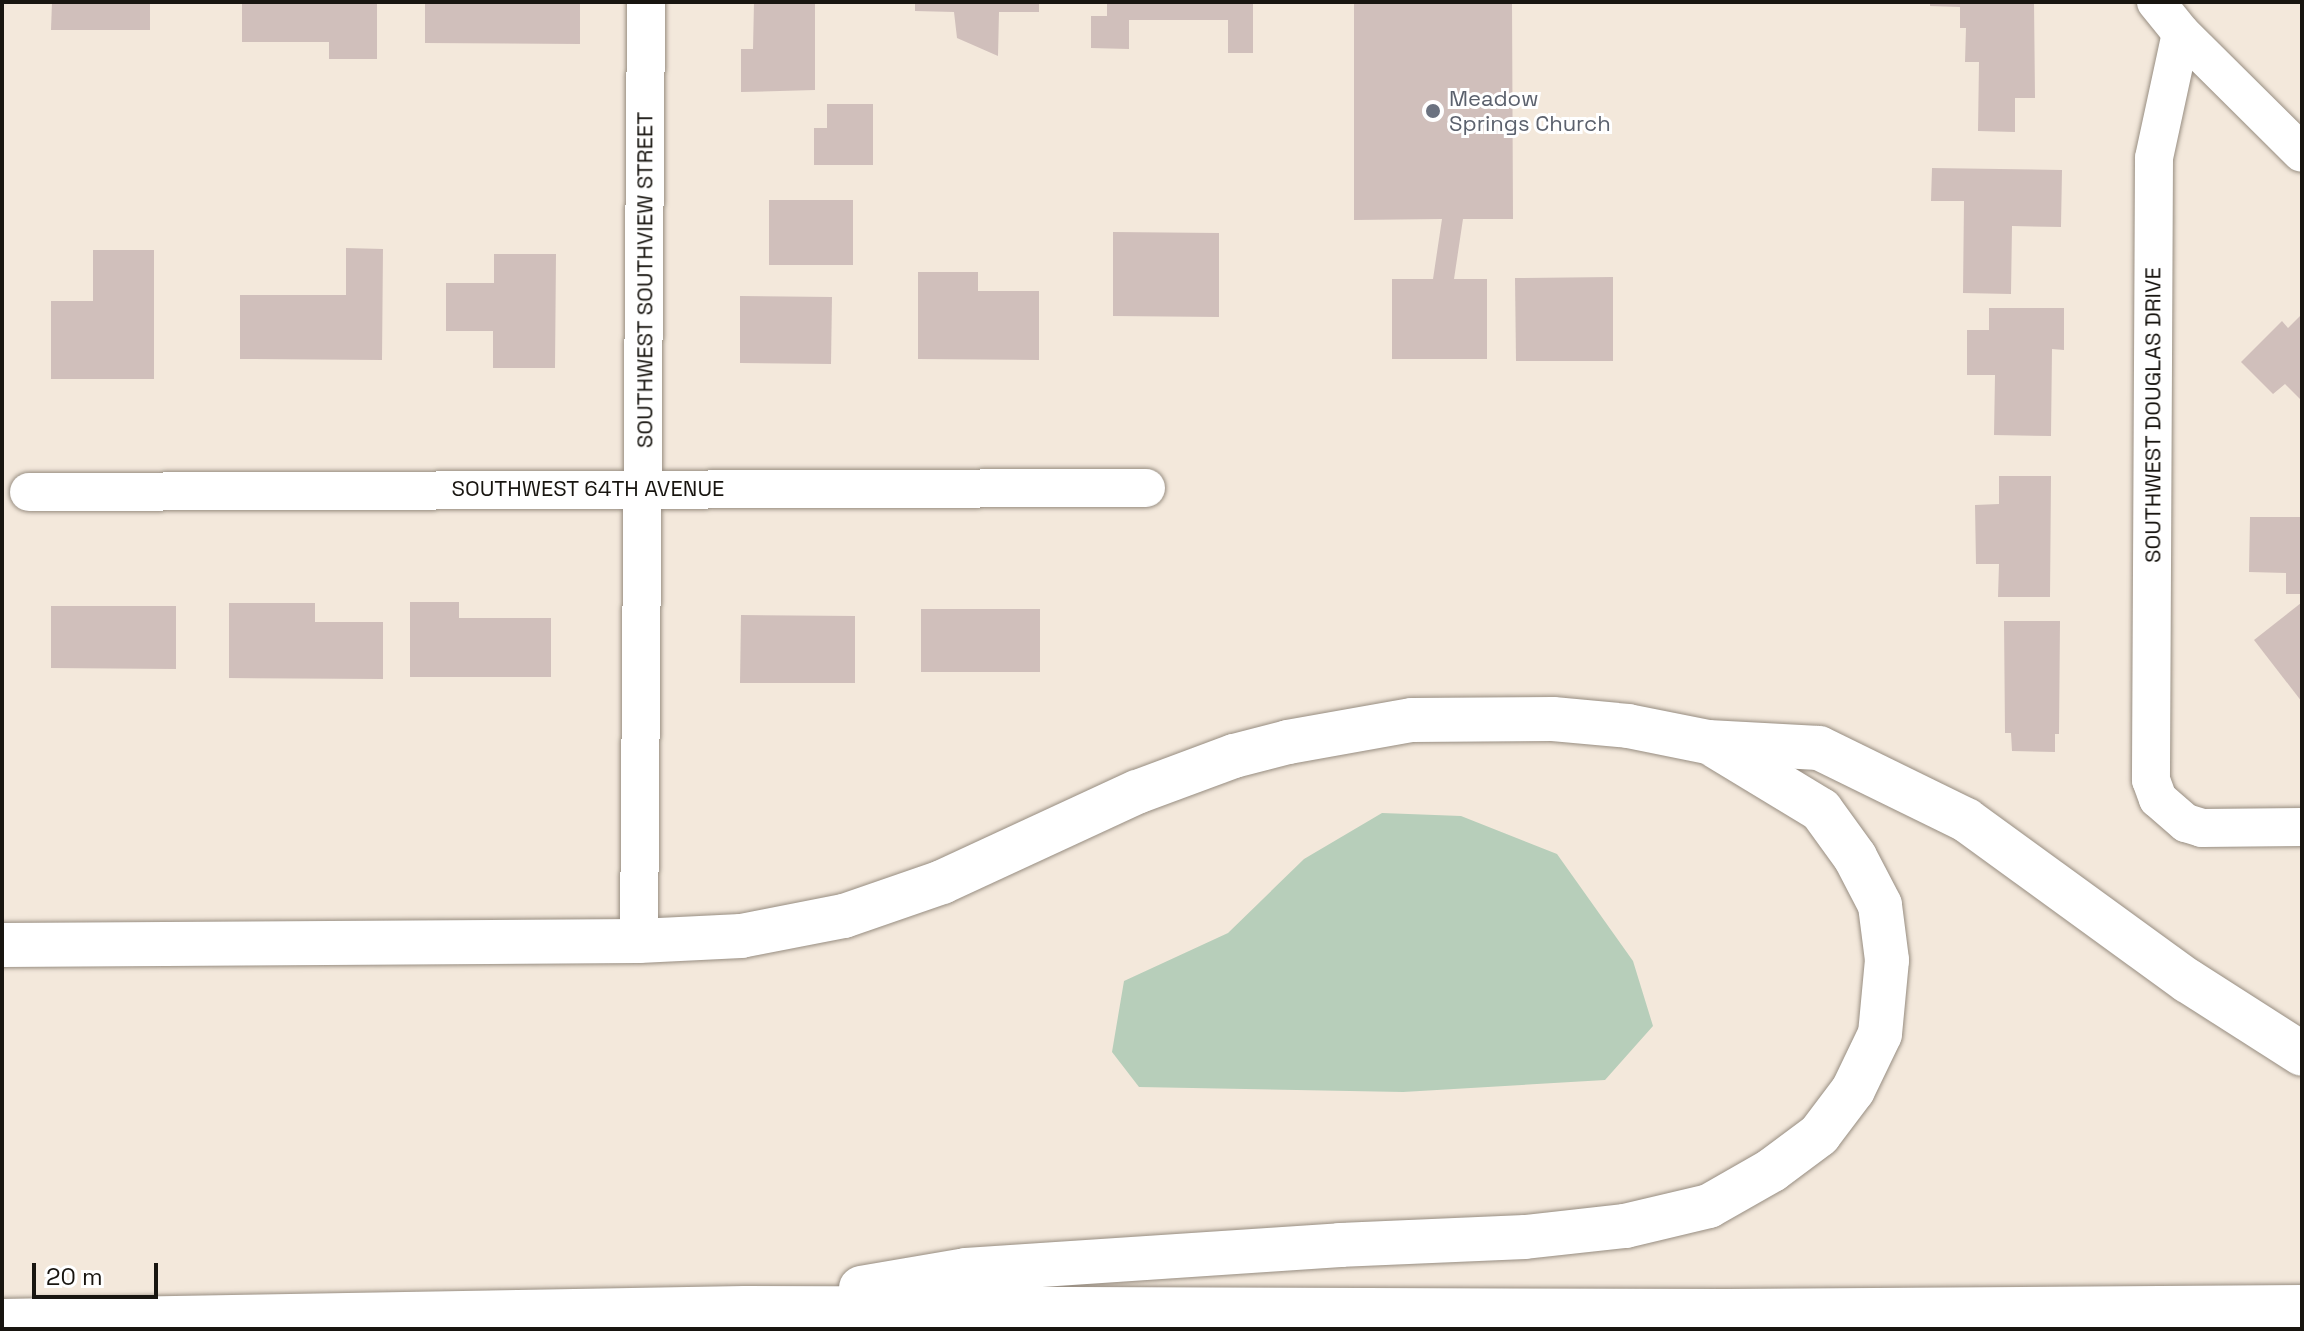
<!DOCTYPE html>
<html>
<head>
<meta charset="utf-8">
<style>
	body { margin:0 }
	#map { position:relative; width:2304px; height:1331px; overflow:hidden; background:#f3e8db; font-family:"Space Grotesk",sans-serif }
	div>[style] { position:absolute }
	.green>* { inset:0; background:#b7ceba }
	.building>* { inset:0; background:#d0bfbb }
	.roads { filter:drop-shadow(0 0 2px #978d81) drop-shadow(0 0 2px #978d81) }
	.street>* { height:38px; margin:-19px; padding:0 19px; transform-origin:19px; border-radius:19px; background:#fff }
	.secondary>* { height:44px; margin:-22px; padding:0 22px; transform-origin:22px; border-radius:22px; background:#fff }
	.highway>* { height:44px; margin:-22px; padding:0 22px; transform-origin:22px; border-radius:22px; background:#fff }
	.dots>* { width:22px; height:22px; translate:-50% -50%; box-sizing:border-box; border:4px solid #fff; border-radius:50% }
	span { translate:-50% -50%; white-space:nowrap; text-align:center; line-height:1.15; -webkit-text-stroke:6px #fff; paint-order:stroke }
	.worship-label { font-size:22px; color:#5b616d }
	.left { translate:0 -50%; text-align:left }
	.street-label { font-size:22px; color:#181510 }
	.frame { position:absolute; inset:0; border:4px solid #181510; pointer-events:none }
	.scale { position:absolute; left:32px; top:1263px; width:126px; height:36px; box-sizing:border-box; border:4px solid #181510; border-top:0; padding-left:10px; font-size:24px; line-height:28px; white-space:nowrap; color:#181510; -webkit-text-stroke:6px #fff; paint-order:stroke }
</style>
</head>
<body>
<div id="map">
	<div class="green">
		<i style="clip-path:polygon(1382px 813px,1461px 816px,1557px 854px,1633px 961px,1653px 1026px,1605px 1080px,1403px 1092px,1139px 1087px,1112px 1052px,1124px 981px,1228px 933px,1304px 859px)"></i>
	</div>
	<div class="building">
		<i style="clip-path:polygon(52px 2px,150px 2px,150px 30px,51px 30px)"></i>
		<i style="clip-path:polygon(242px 2px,377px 2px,377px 59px,329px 59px,329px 42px,242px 42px)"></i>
		<i style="clip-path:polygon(425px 2px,580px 2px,580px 44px,425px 43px)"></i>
		<i style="clip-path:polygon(754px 2px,815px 2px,815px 90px,741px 92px,741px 49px,753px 49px)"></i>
		<i style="clip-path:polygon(915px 2px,1039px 2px,1039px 12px,999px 12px,998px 56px,957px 38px,954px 12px,915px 11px)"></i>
		<i style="clip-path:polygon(1107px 2px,1253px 2px,1253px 53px,1228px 53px,1228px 20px,1129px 20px,1129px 49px,1091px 48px,1091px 16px,1107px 16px)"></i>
		<i style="clip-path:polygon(1354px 2px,1512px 2px,1513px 219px,1463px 219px,1454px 279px,1487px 279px,1487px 359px,1392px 359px,1392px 279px,1433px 279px,1442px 219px,1354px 220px)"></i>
		<i style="clip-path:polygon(1930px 2px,2034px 2px,2035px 98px,2015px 98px,2015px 132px,1978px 131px,1979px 62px,1965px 62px,1966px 28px,1960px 28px,1960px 7px,1930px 6px)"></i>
		<i style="clip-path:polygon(827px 104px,873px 104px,873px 165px,814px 165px,814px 128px,827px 128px)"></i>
		<i style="clip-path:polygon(1932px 168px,2062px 170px,2061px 227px,2012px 226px,2011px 294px,1963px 293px,1964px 201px,1931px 201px)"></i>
		<i style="clip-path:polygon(769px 200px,853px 200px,853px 265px,769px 265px)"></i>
		<i style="clip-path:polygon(1113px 232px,1219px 233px,1219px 317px,1113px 316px)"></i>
		<i style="clip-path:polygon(346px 248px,383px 249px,382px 360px,240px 359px,240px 295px,346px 295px)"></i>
		<i style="clip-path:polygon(93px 250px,154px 250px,154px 379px,51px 379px,51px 301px,93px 301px)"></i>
		<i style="clip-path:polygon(494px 254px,556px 254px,555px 368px,493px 368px,493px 331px,446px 331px,446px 283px,494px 283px)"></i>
		<i style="clip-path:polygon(918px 272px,978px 272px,978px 291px,1039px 291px,1039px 360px,918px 359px)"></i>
		<i style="clip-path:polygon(1613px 277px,1613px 361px,1516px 361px,1515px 278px)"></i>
		<i style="clip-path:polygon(740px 296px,832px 297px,831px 364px,740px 363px)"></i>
		<i style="clip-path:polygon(1989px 308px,2064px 308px,2064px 350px,2052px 349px,2051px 436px,1994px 435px,1995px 375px,1967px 375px,1967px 330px,1989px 330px)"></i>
		<i style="clip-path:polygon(2302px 314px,2302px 401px,2285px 384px,2273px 394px,2241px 362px,2282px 321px,2288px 328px)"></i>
		<i style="clip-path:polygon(1999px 476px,2051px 476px,2050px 597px,1998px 597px,1999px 564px,1976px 564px,1975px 505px,1999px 504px)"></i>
		<i style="clip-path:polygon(2250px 517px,2302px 517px,2302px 594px,2286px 594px,2286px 573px,2249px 572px)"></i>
		<i style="clip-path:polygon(410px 602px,459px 602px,459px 618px,551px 618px,551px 677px,410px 677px)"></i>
		<i style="clip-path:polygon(229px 603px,315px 603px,315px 622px,383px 622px,383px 679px,229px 678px)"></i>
		<i style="clip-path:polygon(2301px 603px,2302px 605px,2302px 702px,2254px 640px)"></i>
		<i style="clip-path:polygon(51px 606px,176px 606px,176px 669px,51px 668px)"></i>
		<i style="clip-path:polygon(921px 609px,1040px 609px,1040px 672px,921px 672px)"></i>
		<i style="clip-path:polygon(741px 615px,855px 616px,855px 683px,740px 683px)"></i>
		<i style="clip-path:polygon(2004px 621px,2060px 621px,2059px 734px,2055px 734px,2055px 752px,2012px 751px,2011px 733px,2005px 733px)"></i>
	</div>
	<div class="roads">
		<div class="street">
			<i style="left:2156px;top:2px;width:40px;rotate:51deg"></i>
			<i style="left:2181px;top:33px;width:170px;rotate:44.8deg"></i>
			<i style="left:2181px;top:33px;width:128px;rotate:102.2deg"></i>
			<i style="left:2154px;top:158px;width:622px;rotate:90.28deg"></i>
			<i style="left:2151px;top:780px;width:20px;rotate:70deg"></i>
			<i style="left:2158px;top:799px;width:37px;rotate:41deg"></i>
			<i style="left:2186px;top:823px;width:17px;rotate:17deg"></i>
			<i style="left:2202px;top:828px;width:100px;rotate:-0.6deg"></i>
			<i style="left:29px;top:492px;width:1117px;rotate:-0.21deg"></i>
			<i style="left:639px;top:941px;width:939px;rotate:-89.57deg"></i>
		</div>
		<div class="secondary">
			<i style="left:2px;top:945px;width:637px;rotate:-0.36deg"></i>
		</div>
		<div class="highway">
			<i style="left:639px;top:941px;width:102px;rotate:-2.8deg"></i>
			<i style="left:741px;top:936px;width:105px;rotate:-11deg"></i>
			<i style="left:844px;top:916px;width:104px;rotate:-19.1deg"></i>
			<i style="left:942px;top:882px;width:215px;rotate:-24.8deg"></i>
			<i style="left:1137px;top:792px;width:103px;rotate:-20.4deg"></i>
			<i style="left:1234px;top:756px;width:56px;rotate:-14.5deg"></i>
			<i style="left:1288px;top:742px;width:126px;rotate:-10.1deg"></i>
			<i style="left:1412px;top:720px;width:141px;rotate:-0.4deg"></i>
			<i style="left:1553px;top:719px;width:75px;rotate:5.3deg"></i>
			<i style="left:1628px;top:726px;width:82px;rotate:11.3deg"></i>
			<i style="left:1708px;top:742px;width:111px;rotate:3.1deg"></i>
			<i style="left:1819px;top:748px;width:164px;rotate:26.1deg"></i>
			<i style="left:1966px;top:820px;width:274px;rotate:36deg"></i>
			<i style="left:2188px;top:981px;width:135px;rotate:32.6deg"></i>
			<i style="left:861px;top:1288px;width:107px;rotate:-9.7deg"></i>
			<i style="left:966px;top:1270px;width:375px;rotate:-3.8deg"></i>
			<i style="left:1340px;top:1245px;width:185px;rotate:-2.5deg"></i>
			<i style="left:1525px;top:1237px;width:101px;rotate:-6.3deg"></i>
			<i style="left:1625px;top:1226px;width:86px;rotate:-13.4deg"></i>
			<i style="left:1709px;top:1206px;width:73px;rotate:-29.7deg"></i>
			<i style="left:1772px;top:1170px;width:59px;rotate:-36.7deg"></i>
			<i style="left:1819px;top:1135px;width:56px;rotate:-52.9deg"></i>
			<i style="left:1853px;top:1090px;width:62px;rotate:-64.3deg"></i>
			<i style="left:1880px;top:1034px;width:74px;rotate:-84.6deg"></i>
			<i style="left:1887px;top:960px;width:55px;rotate:-97.3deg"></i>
			<i style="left:1880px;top:905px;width:54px;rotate:-117.5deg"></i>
			<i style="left:1855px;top:857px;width:58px;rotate:-125.9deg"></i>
			<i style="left:1821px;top:810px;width:122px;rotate:-148.8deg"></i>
			<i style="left:2px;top:1321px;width:743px;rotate:-1deg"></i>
			<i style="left:745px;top:1308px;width:981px;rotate:0.18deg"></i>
			<i style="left:1726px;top:1311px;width:576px;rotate:-0.4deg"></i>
		</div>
	</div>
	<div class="dots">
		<i style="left:1433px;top:111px;background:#6b7280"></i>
	</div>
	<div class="worship-label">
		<span class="left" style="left:1449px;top:111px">Meadow<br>Springs Church</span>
	</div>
	<div class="street-label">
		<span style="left:645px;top:280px;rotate:-90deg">SOUTHWEST SOUTHVIEW STREET</span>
		<span style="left:2153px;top:415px;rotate:-90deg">SOUTHWEST DOUGLAS DRIVE</span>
		<span style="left:588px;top:489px">SOUTHWEST 64TH AVENUE</span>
	</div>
	<div class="frame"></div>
	<div class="scale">20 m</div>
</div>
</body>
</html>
